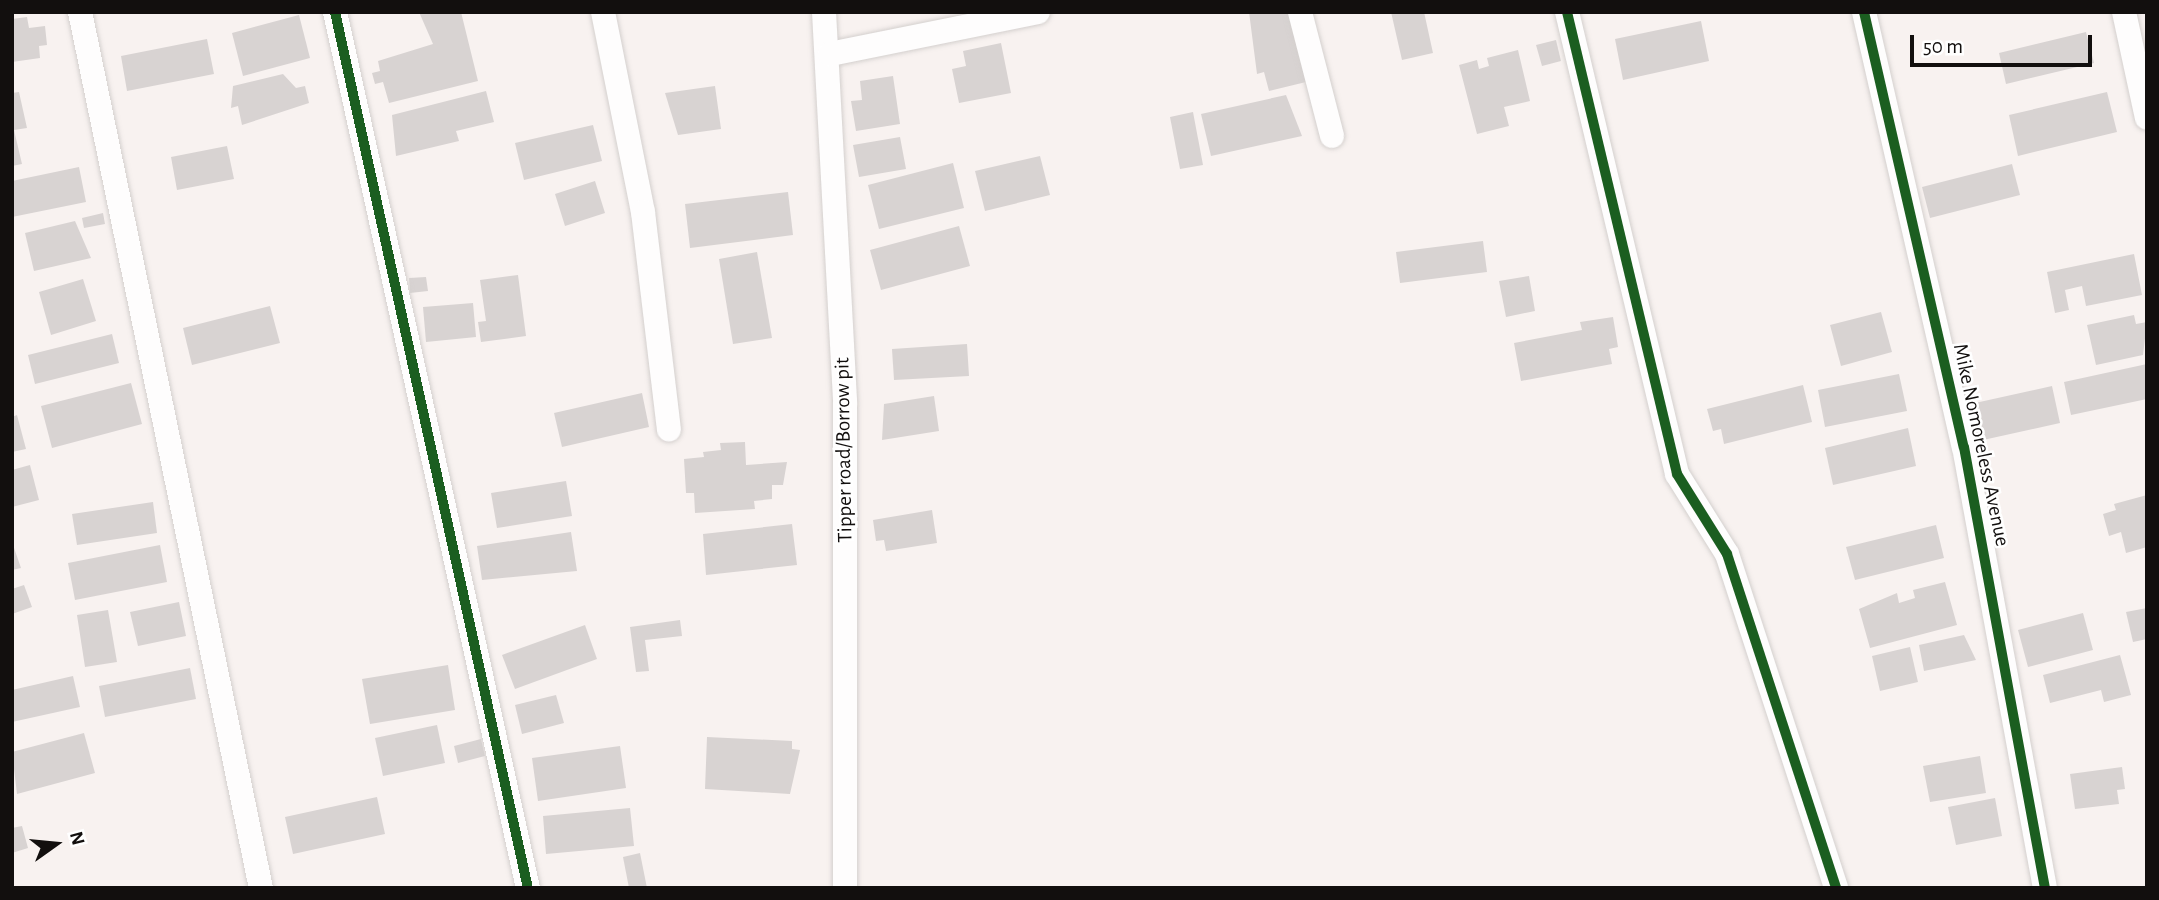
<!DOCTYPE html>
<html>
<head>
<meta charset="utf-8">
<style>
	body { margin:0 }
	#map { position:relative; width:2159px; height:900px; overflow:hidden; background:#f8f2f0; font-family:"Alegreya Sans",sans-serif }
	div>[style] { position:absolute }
	.building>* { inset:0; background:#d8d3d2 }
	.roads { filter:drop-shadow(0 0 2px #d4d0ce) drop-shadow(0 0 2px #d4d0ce) }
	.minor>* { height:24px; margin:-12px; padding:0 12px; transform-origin:12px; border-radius:12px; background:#fefdfd }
	.cycleway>* { height:10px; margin:-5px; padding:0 5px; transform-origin:5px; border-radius:5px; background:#1b5e20 }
	span { translate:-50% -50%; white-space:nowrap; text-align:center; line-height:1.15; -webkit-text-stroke:5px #fff; paint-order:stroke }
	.street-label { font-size:21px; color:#120f0e }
	.frame { position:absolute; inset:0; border:14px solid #120f0e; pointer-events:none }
	.north { position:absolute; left:21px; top:809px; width:70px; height:70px; -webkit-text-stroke:5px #fff; paint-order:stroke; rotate:75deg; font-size:19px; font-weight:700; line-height:28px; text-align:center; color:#120f0e }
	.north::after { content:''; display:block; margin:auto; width:24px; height:32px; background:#120f0e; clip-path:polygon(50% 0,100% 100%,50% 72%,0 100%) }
	.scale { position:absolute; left:1910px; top:35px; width:182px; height:32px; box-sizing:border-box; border:4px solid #120f0e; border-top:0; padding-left:9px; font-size:21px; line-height:24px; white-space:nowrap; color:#120f0e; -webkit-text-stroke:5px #fff; paint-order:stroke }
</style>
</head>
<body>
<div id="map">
	<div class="building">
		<i style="clip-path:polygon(419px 12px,461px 12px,478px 81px,389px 103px,383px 82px,375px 84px,372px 73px,380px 71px,378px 61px,433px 44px)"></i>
		<i style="clip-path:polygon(1249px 12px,1289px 12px,1306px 82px,1269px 91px,1264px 72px,1257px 74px)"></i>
		<i style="clip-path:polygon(1391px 12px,1424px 12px,1433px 53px,1402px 60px)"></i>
		<i style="clip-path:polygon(299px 15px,310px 58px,243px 76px,232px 33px)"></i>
		<i style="clip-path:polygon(27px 17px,29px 28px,45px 26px,47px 45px,39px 46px,40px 58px,12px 62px,12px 19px)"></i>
		<i style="clip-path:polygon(1701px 21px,1709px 61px,1623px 80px,1615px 39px)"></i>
		<i style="clip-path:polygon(2086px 32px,2094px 63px,2006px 84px,1999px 53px)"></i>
		<i style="clip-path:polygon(207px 39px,214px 74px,127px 91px,121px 56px)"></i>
		<i style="clip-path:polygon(1556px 40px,1561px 61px,1542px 66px,1536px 45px)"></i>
		<i style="clip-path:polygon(1001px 43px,1011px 93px,959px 103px,952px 69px,966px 66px,963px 51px)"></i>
		<i style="clip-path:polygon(1518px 50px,1530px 101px,1504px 107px,1509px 126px,1477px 134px,1459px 65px,1477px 60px,1479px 69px,1489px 66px,1487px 58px)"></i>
		<i style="clip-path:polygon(283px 74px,296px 88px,305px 86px,309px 103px,242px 125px,238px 106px,231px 108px,233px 86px)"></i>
		<i style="clip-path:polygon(893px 76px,900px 124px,856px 131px,851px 101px,862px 100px,860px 81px)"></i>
		<i style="clip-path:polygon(715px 86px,721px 129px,678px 135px,665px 93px)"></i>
		<i style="clip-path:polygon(486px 91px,494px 122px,456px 131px,459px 141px,396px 156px,392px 115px)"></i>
		<i style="clip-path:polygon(19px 92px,27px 128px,14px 130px,22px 164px,12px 166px,12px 93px)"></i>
		<i style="clip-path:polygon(2107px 92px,2117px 132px,2018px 156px,2009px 115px)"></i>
		<i style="clip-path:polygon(1286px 95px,1302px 136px,1211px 156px,1201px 114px)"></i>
		<i style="clip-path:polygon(1193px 112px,1203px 165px,1180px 169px,1170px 117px)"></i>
		<i style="clip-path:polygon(593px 125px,602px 161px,524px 180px,515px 143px)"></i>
		<i style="clip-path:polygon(900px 137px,906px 169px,859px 177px,853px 145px)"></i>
		<i style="clip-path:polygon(227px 146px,234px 179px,177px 190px,171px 157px)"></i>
		<i style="clip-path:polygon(1040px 156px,1050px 195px,985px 211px,975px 171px)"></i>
		<i style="clip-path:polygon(953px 163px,964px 208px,879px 229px,868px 185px)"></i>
		<i style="clip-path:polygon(2012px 164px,2020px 195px,1930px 218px,1922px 187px)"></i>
		<i style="clip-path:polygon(79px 167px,86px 202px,12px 217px,12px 181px)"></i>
		<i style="clip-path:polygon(595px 181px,605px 213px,565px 226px,555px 194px)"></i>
		<i style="clip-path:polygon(788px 192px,793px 235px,690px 248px,685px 204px)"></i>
		<i style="clip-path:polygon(103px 213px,105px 224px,84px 228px,82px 218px)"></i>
		<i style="clip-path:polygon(75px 221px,91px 258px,34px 271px,25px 233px)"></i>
		<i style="clip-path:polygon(959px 226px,970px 266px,881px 290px,870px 250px)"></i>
		<i style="clip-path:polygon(1483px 241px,1487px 272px,1400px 283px,1396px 252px)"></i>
		<i style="clip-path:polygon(757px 252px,772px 338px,733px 344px,719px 259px)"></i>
		<i style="clip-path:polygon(2134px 254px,2142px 295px,2086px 306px,2082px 286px,2065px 290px,2069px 310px,2055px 313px,2047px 272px)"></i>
		<i style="clip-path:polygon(518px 275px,526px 336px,481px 342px,478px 322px,486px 321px,480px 280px)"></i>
		<i style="clip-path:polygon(1529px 276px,1535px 311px,1506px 317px,1499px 281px)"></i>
		<i style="clip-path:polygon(426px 277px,428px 291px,410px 293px,409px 278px)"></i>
		<i style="clip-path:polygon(83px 279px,96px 321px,51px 335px,39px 292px)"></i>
		<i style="clip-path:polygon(473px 303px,476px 337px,426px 342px,423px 307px)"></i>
		<i style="clip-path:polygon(270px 306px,280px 343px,192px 365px,183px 328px)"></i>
		<i style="clip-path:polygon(1881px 312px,1892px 352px,1841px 366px,1830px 325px)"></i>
		<i style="clip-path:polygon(2134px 315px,2136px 324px,2147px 322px,2143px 355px,2096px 365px,2087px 325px)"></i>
		<i style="clip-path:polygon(1613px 317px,1618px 347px,1609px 349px,1612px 364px,1521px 381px,1514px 343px,1582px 330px,1580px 322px)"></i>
		<i style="clip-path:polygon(112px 334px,119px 363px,35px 384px,28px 355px)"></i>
		<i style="clip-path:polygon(967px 344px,969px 376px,894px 380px,892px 349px)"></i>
		<i style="clip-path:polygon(2147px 364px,2147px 399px,2071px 415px,2064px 382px)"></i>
		<i style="clip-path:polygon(1899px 374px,1907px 411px,1825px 427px,1818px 390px)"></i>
		<i style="clip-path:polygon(131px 383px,142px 424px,52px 448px,41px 406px)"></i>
		<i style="clip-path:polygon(1803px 385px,1812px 422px,1724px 444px,1721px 429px,1713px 431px,1707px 409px)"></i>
		<i style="clip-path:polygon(2052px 386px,2060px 423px,1974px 442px,1966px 405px)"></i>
		<i style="clip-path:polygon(642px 393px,649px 427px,562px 447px,554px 413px)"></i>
		<i style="clip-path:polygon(934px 396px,939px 431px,882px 440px,884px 404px)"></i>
		<i style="clip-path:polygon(17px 415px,26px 449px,12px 452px,12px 417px)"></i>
		<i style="clip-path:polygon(1908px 428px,1916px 466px,1833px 485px,1825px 448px)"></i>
		<i style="clip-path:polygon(745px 442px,746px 465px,787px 462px,783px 485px,772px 485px,772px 499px,754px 501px,755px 509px,695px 513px,694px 493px,686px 493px,684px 459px,704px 457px,703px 452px,721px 450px,720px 443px)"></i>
		<i style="clip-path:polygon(30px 465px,39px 500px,12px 507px,12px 470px)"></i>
		<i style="clip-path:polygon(566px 481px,572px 516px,497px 528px,491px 493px)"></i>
		<i style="clip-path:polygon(2147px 495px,2147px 547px,2126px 553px,2121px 532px,2109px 536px,2103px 514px,2116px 510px,2114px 504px)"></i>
		<i style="clip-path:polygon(153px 502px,157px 533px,77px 545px,72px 514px)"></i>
		<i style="clip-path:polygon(932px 510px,937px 543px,886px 551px,884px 540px,876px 541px,873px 520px)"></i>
		<i style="clip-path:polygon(792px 524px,797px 565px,706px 575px,703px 534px)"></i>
		<i style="clip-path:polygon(1936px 525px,1944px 558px,1855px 580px,1846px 547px)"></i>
		<i style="clip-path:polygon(571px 532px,577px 571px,482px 580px,477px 546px)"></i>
		<i style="clip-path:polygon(12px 542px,21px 568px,12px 570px)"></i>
		<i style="clip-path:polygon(160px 545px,167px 582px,75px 600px,68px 563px)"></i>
		<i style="clip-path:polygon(1945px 582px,1957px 625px,1870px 648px,1859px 609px,1897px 593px,1899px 603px,1915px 598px,1913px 590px)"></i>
		<i style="clip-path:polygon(24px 585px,32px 607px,12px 614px,12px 589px)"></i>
		<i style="clip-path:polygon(179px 602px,186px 636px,138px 646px,130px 612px)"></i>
		<i style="clip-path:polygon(2147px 608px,2147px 639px,2133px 642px,2126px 612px)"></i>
		<i style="clip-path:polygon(108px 610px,117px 662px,85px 667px,77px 615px)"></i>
		<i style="clip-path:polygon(2083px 613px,2093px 650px,2028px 667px,2018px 630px)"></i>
		<i style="clip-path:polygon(680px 620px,682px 636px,645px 640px,649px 671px,636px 672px,630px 627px)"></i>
		<i style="clip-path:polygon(585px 625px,597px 659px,515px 689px,502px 655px)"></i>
		<i style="clip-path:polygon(1964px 635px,1976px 660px,1924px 671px,1919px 645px)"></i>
		<i style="clip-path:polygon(1910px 647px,1918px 682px,1880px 691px,1872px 656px)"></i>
		<i style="clip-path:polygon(2120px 655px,2131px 695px,2104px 702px,2101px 690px,2050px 703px,2043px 675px)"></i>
		<i style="clip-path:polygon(448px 665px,455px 710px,370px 724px,362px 679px)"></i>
		<i style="clip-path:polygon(190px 668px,196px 699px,105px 717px,99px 686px)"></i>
		<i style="clip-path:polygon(73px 676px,80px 707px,12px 722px,12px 690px)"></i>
		<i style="clip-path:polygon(556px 695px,564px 723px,522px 734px,515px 705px)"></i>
		<i style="clip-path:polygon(437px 725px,445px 763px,383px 776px,375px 738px)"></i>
		<i style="clip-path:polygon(84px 733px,95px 773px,17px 794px,12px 752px)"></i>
		<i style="clip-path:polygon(707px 737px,792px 741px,792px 749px,800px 750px,790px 794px,705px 789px)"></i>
		<i style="clip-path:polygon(481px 739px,485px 756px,458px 763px,454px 746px)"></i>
		<i style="clip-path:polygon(620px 746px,626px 788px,538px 801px,532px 758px)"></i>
		<i style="clip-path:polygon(1980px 756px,1986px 793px,1930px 802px,1923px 766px)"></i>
		<i style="clip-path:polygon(2122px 767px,2125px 789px,2117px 790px,2119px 804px,2075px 809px,2070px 774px)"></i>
		<i style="clip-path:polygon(377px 797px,385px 834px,293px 854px,285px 817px)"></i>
		<i style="clip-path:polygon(1995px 798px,2002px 836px,1956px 845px,1948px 807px)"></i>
		<i style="clip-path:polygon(630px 808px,634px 846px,546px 854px,543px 816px)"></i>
		<i style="clip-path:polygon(22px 826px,28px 848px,12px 853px,12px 828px)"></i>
		<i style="clip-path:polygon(640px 853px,647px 888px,629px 888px,623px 857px)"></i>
	</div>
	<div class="roads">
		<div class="minor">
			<i style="left:80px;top:12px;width:895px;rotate:78.33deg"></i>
			<i style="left:335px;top:12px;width:897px;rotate:77.58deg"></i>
			<i style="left:603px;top:12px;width:204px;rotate:78.7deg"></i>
			<i style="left:643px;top:212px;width:219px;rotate:83.2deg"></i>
			<i style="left:824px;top:12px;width:391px;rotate:86.9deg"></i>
			<i style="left:845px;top:402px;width:486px;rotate:90deg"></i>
			<i style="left:1300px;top:12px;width:128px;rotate:75.5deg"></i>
			<i style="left:1567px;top:12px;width:475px;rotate:76.6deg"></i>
			<i style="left:1677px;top:474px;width:94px;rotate:58deg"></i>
			<i style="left:1727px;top:554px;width:351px;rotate:71.9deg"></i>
			<i style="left:1864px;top:12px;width:446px;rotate:77.1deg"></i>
			<i style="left:1964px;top:447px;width:448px;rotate:79.6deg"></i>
			<i style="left:2124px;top:12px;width:108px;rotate:77.8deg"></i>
			<i style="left:830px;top:54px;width:212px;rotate:-11.4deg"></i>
		</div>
	</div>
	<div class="cycleway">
		<i style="left:335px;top:12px;width:897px;rotate:77.58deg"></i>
		<i style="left:1567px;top:12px;width:475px;rotate:76.6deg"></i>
		<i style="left:1677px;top:474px;width:94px;rotate:58deg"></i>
		<i style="left:1727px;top:554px;width:351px;rotate:71.9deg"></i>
		<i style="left:1864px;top:12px;width:446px;rotate:77.1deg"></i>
		<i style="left:1964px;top:447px;width:448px;rotate:79.6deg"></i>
	</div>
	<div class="street-label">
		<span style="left:1981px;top:445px;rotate:78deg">Mike Nomoreless Avenue</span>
		<span style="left:844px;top:450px;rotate:-91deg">Tipper road/Borrow pit</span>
	</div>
	<div class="frame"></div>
	<div class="north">N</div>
	<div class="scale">50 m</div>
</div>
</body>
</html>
